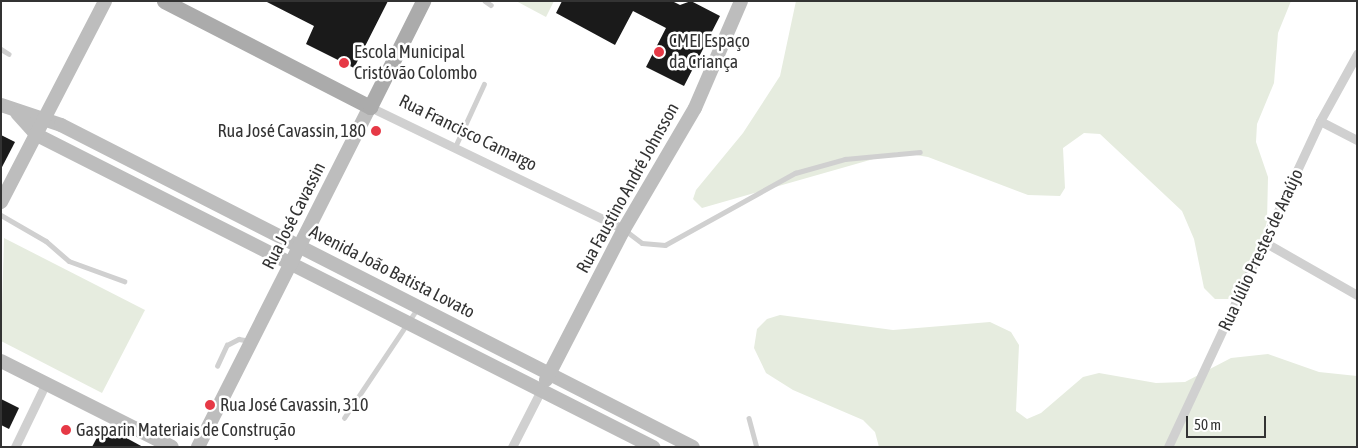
<!DOCTYPE html>
<html>
<head>
<meta charset="utf-8">
<style>
	body { margin:0 }
	#map { position:relative; width:1358px; height:448px; overflow:hidden; background:#fff; font-family:"Asap Condensed",sans-serif }
	div>[style] { position:absolute }
	.green>* { inset:0; background:#e6ecdf }
	.building>* { inset:0; background:#1a1a1a }
	.lane>* { height:4.5px; margin:-2.25px; padding:0 2.25px; transform-origin:2.25px; border-radius:2.25px; background:#d0d0d0 }
	.street>* { height:9px; margin:-4.5px; padding:0 4.5px; transform-origin:4.5px; border-radius:4.5px; background:#d0d0d0 }
	.secondary>* { height:14px; margin:-7px; padding:0 7px; transform-origin:7px; border-radius:7px; background:#bdbdbd }
	.primary>* { height:15px; margin:-7.5px; padding:0 7.5px; transform-origin:7.5px; border-radius:7.5px; background:#ababab }
	.dots>* { width:14px; height:14px; translate:-50% -50%; box-sizing:border-box; border:2px solid #fff; border-radius:50% }
	span { translate:-50% -50%; white-space:nowrap; text-align:center; line-height:1.15; -webkit-text-stroke:5px #fff; paint-order:stroke }
	.poi-label { font-size:18px; color:#333 }
	.left { translate:0 -50%; text-align:left }
	.right { translate:-100% -50%; text-align:right }
	.street-label { font-size:18px; color:#333 }
	.frame { position:absolute; inset:0; border:2px solid #333; pointer-events:none }
	.scale { position:absolute; left:1186px; top:416px; width:80px; height:22px; box-sizing:border-box; border:2px solid #333; border-top:0; padding-left:6px; font-size:15px; line-height:18px; white-space:nowrap; color:#333; -webkit-text-stroke:4px #fff; paint-order:stroke }
</style>
</head>
<body>
<div id="map">
	<div class="green">
		<i style="clip-path:polygon(516px 1px,554px 1px,546px 17px)"></i>
		<i style="clip-path:polygon(796px 1px,1291px 1px,1278px 33px,1274px 83px,1257px 124px,1256px 142px,1268px 177px,1267px 221px,1256px 266px,1243px 290px,1229px 299px,1215px 299px,1204px 288px,1194px 239px,1182px 211px,1100px 134px,1084px 133px,1063px 148px,1065px 188px,1060px 196px,1028px 195px,928px 157px,898px 152px,702px 208px,693px 199px,696px 190px,743px 133px,780px 76px)"></i>
		<i style="clip-path:polygon(4px 238px,145px 310px,102px 393px,1px 341px)"></i>
		<i style="clip-path:polygon(780px 315px,893px 330px,990px 322px,1011px 332px,1019px 345px,1016px 411px,1027px 419px,1041px 413px,1083px 377px,1099px 373px,1156px 383px,1185px 382px,1231px 358px,1268px 354px,1319px 372px,1357px 376px,1357px 447px,879px 447px,875px 432px,863px 420px,793px 390px,766px 373px,754px 348px,757px 329px,767px 319px)"></i>
	</div>
	<div class="building">
		<i style="clip-path:polygon(265px 1px,388px 1px,354px 68px,306px 44px,314px 26px)"></i>
		<i style="clip-path:polygon(562px 1px,672px 1px,680px 5px,691px 1px,720px 16px,684px 86px,646px 67px,666px 28px,633px 11px,615px 45px,556px 13px)"></i>
		<i style="clip-path:polygon(1px 135px,15px 142px,1px 169px)"></i>
		<i style="clip-path:polygon(1px 399px,19px 408px,9px 429px,1px 425px)"></i>
		<i style="clip-path:polygon(102px 428px,119px 434px,143px 447px,92px 447px)"></i>
	</div>
	<div class="lane">
		<i style="left:485px;top:1px;width:7px;rotate:34deg"></i>
		<i style="left:1px;top:49px;width:9px;rotate:32deg"></i>
		<i style="left:455px;top:147px;width:69px;rotate:-65.3deg"></i>
		<i style="left:1px;top:215px;width:52px;rotate:30deg"></i>
		<i style="left:46px;top:241px;width:30px;rotate:41deg"></i>
		<i style="left:69px;top:261px;width:59px;rotate:20deg"></i>
		<i style="left:625px;top:230px;width:21px;rotate:37deg"></i>
		<i style="left:642px;top:243px;width:23px;rotate:5deg"></i>
		<i style="left:665px;top:245px;width:149px;rotate:-29deg"></i>
		<i style="left:795px;top:173px;width:52px;rotate:-15.6deg"></i>
		<i style="left:845px;top:159px;width:75px;rotate:-5.3deg"></i>
		<i style="left:217px;top:366px;width:23px;rotate:-65deg"></i>
		<i style="left:227px;top:345px;width:13px;rotate:-27deg"></i>
		<i style="left:239px;top:339px;width:11px;rotate:10deg"></i>
		<i style="left:344px;top:418px;width:131px;rotate:-56.2deg"></i>
		<i style="left:749px;top:418px;width:30px;rotate:75deg"></i>
	</div>
	<div class="street">
		<i style="left:370px;top:107px;width:282px;rotate:25.7deg"></i>
		<i style="left:1320px;top:121px;width:42px;rotate:27.2deg"></i>
		<i style="left:1266px;top:243px;width:105px;rotate:29.7deg"></i>
		<i style="left:15px;top:447px;width:71px;rotate:-64.2deg"></i>
		<i style="left:512px;top:447px;width:64px;rotate:-63deg"></i>
		<i style="left:1168px;top:447px;width:360px;rotate:-65deg"></i>
		<i style="left:1320px;top:121px;width:77px;rotate:-61.1deg"></i>
	</div>
	<div class="secondary">
		<i style="left:1px;top:105px;width:63px;rotate:18.4deg"></i>
		<i style="left:61px;top:125px;width:709px;rotate:27deg"></i>
		<i style="left:17px;top:113px;width:30px;rotate:48deg"></i>
		<i style="left:37px;top:135px;width:691px;rotate:26.86deg"></i>
		<i style="left:1px;top:202px;width:226px;rotate:-62.6deg"></i>
		<i style="left:1px;top:361px;width:191px;rotate:26.7deg"></i>
		<i style="left:546px;top:380px;width:170px;rotate:-62.7deg"></i>
		<i style="left:624px;top:229px;width:140px;rotate:-59.6deg"></i>
		<i style="left:695px;top:108px;width:116px;rotate:-66.7deg"></i>
		<i style="left:198px;top:447px;width:381px;rotate:-63.2deg"></i>
	</div>
	<div class="primary">
		<i style="left:164px;top:1px;width:232px;rotate:27.2deg"></i>
		<i style="left:370px;top:107px;width:119px;rotate:-63.4deg"></i>
	</div>
	<div class="dots">
		<i style="left:659px;top:52px;background:#e63946"></i>
		<i style="left:344px;top:63px;background:#e63946"></i>
		<i style="left:376px;top:131px;background:#e63946"></i>
		<i style="left:210px;top:405px;background:#e63946"></i>
		<i style="left:66px;top:430px;background:#e63946"></i>
	</div>
	<div class="poi-label">
		<span class="left" style="left:669px;top:52px">CMEI Espaço<br>da Criança</span>
		<span class="left" style="left:354px;top:63px">Escola Municipal<br>Cristóvão Colombo</span>
		<span class="right" style="left:366px;top:131px">Rua José Cavassin, 180</span>
		<span class="left" style="left:220px;top:405px">Rua José Cavassin, 310</span>
		<span class="left" style="left:76px;top:430px">Gasparin Materiais de Construção</span>
	</div>
	<div class="street-label">
		<span style="left:468px;top:133px;rotate:26deg">Rua Francisco Camargo</span>
		<span style="left:628px;top:188px;rotate:-61deg">Rua Faustino André Johnsson</span>
		<span style="left:294px;top:216px;rotate:-63deg">Rua José Cavassin</span>
		<span style="left:1261px;top:250px;rotate:-65deg">Rua Júlio Prestes de Araújo</span>
		<span style="left:392px;top:272px;rotate:27deg">Avenida João Batista Lovato</span>
	</div>
	<div class="frame"></div>
	<div class="scale">50 m</div>
</div>
</body>
</html>
